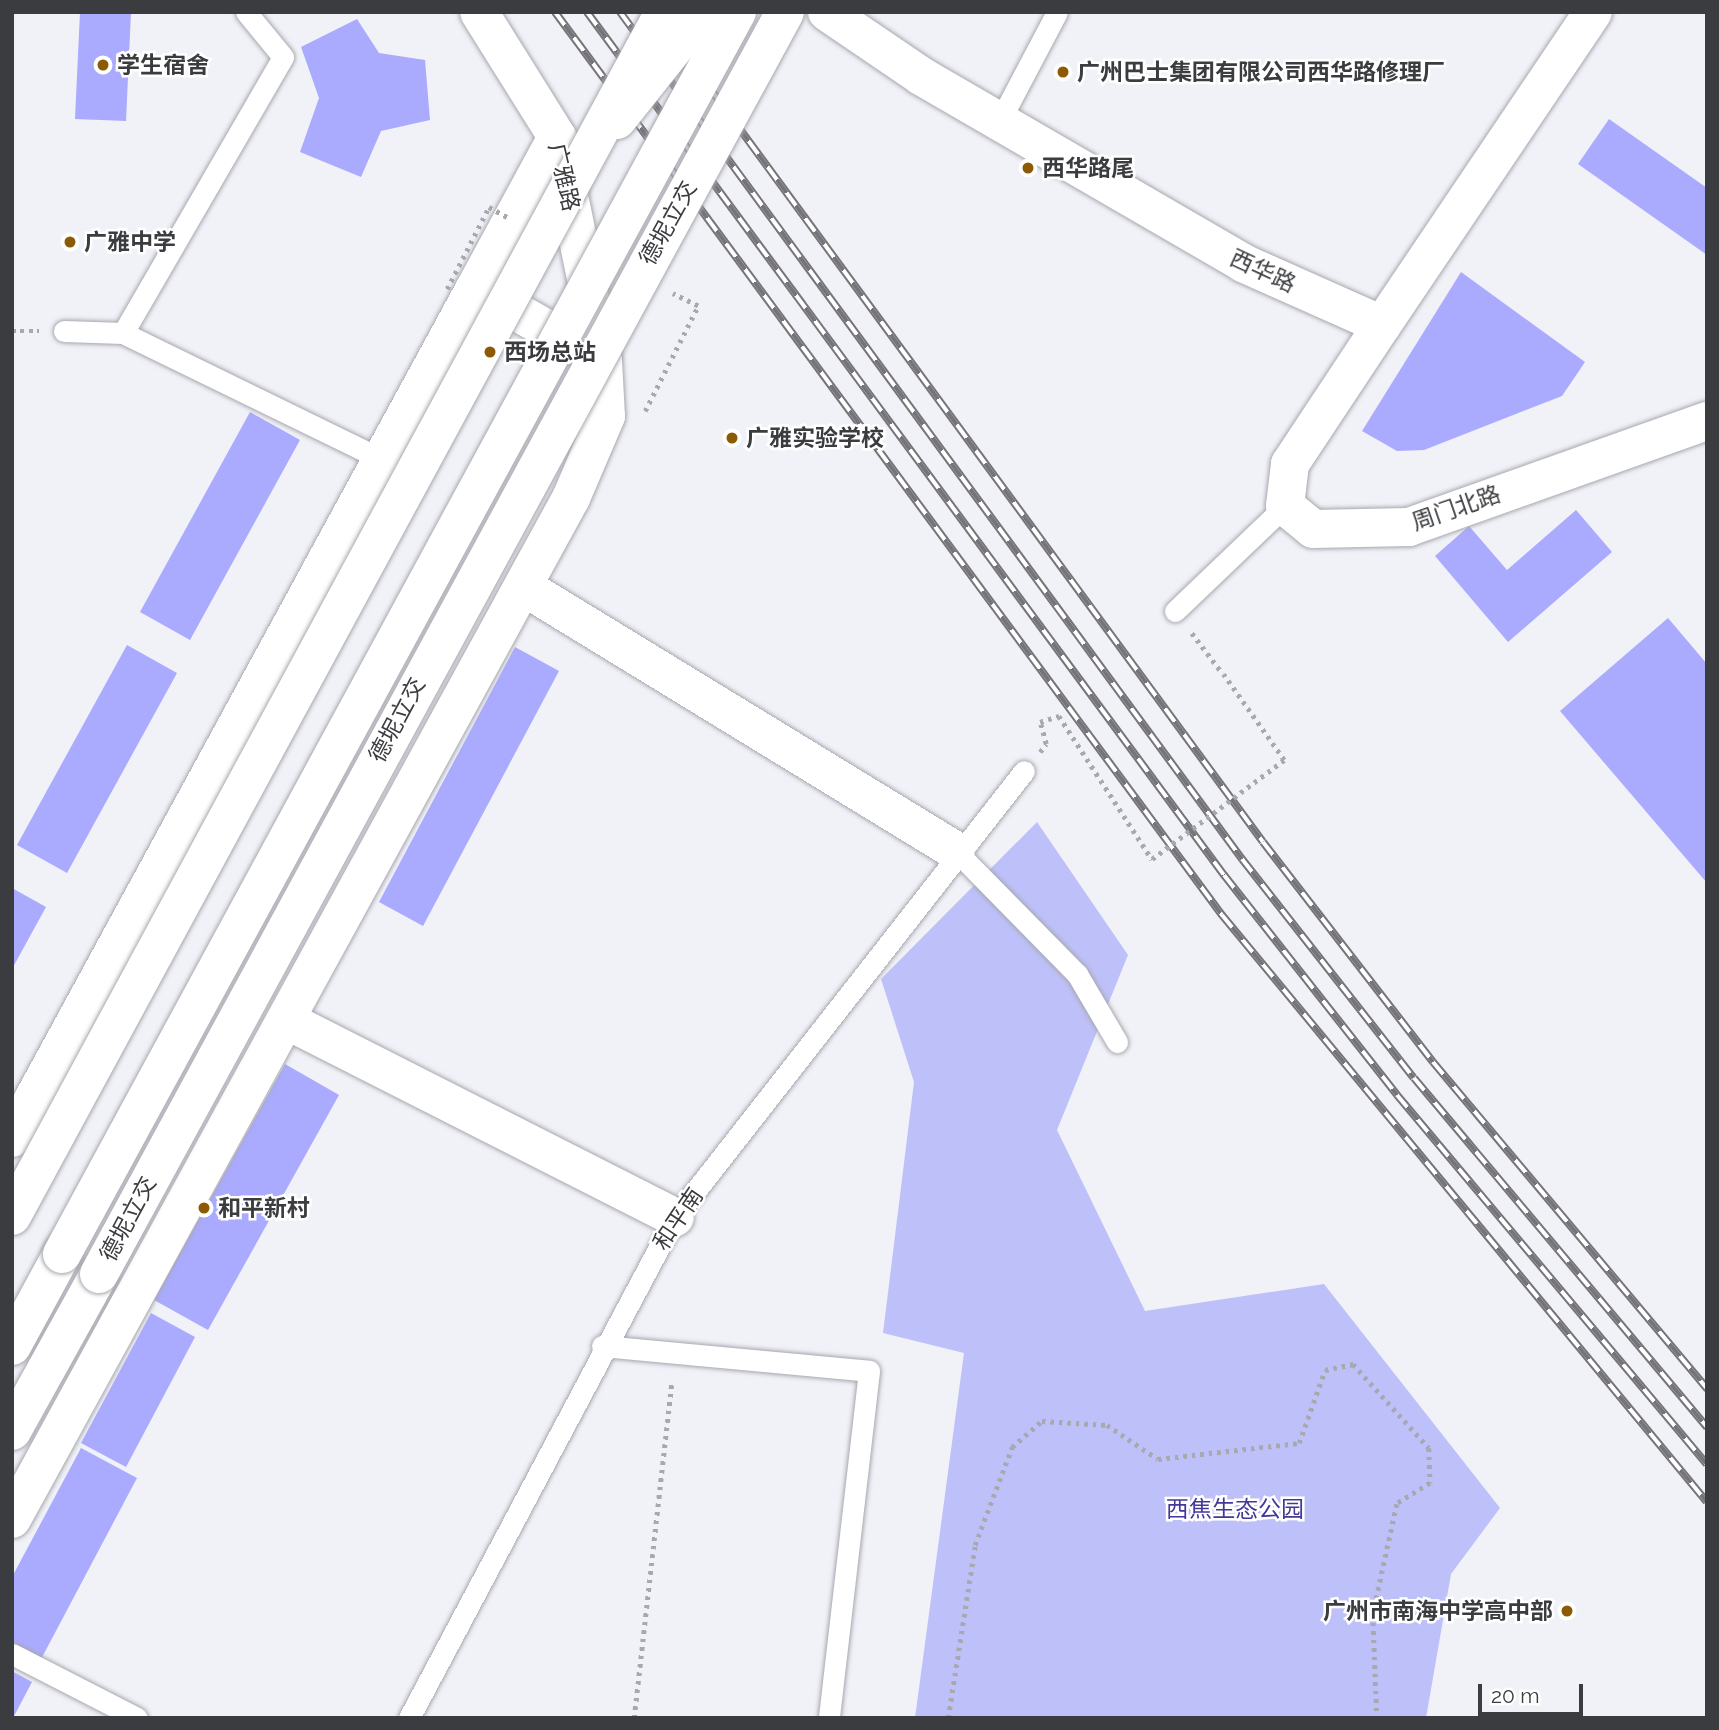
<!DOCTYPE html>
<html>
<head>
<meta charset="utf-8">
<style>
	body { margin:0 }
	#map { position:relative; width:1719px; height:1730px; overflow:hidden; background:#f1f1f8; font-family:Raleway,"Noto Sans SC",sans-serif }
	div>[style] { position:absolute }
	.green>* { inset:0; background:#bec0f9 }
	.building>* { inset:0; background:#aaabfe }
	.path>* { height:4.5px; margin-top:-2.25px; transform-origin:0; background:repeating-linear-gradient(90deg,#a8a9ae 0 3.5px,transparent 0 8.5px) }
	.roads { filter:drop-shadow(0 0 2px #a7a8af) drop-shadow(0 0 2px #a7a8af) }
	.lane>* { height:21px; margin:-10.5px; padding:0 10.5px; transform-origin:10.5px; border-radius:10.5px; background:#fff }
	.street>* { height:38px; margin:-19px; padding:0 19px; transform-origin:19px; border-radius:19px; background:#fff }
	.secondary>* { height:38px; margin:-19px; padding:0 19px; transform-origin:19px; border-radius:19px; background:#fff }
	.primary>* { height:38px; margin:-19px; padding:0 19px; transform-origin:19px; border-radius:19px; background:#fff }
	.highway>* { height:38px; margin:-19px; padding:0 19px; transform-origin:19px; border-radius:19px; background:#fff }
	.rail>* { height:8px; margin-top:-4px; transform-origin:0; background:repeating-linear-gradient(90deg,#fff 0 16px,#747479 0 32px); box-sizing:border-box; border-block:2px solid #747479 }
	.path-bridge>* { height:4.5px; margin-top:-2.25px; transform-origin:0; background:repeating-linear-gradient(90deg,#a8a9ae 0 3.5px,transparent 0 8.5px) }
	.bridges { filter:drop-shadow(0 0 2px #a7a8af) drop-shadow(0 0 2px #a7a8af) }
	.primary-bridge>* { height:38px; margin:-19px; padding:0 19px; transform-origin:19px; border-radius:19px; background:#fff }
	.highway-bridge>* { height:38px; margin:-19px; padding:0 19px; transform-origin:19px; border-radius:19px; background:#fff }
	.dots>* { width:19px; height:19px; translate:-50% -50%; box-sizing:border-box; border:4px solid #fff; border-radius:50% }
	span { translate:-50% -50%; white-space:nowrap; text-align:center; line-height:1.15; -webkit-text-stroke:5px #fff; paint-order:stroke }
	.poi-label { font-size:23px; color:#3b3c3f; font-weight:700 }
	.left { translate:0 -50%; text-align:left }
	.right { translate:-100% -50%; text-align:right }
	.street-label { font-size:23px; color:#3b3c3f }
	.park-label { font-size:23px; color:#433896 }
	.frame { position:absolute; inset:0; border:14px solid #3b3c3f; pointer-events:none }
	.scale { position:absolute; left:1478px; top:1684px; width:105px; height:32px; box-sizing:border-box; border:4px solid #3b3c3f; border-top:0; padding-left:9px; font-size:21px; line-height:24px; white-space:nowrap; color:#3b3c3f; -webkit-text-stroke:5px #fff; paint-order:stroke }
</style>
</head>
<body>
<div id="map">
	<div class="green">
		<i style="clip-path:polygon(1037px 822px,1128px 955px,1057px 1130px,1145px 1311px,1324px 1284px,1500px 1508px,1451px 1574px,1426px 1718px,915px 1718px,964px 1353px,883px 1333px,914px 1082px,881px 979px)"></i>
	</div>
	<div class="building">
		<i style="clip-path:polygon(80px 12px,131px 12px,126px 121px,75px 119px)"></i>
		<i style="clip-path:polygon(357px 19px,379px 53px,425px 60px,430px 120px,381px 131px,361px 177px,300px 152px,319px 98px,301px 47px)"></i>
		<i style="clip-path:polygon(1609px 119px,1707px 188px,1707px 255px,1578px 164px)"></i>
		<i style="clip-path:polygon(1461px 272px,1585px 362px,1562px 396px,1424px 450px,1397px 451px,1362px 431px)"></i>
		<i style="clip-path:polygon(250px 412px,300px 440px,190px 640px,140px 612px)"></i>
		<i style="clip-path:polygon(1576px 510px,1612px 552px,1508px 642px,1435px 556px,1469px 526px,1507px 570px)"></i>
		<i style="clip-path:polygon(1668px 618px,1707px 664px,1707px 883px,1560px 711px)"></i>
		<i style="clip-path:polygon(127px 645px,177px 673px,67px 873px,17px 845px)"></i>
		<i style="clip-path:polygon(515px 647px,559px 671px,423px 926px,379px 902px)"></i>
		<i style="clip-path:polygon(12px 888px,46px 907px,12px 969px)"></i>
		<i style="clip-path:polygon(285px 1064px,339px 1095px,208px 1330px,154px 1300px)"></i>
		<i style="clip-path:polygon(151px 1313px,195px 1337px,126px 1467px,81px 1443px)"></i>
		<i style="clip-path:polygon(81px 1448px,137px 1478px,39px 1663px,12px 1649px,12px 1577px)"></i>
		<i style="clip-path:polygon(12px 1671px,32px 1682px,13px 1718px,12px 1718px)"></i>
	</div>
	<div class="path">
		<i style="left:12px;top:331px;width:27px"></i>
		<i style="left:645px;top:411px;width:118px;rotate:-63.2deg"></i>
		<i style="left:698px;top:306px;width:28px;rotate:-154deg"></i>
		<i style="left:1192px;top:633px;width:51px;rotate:52.9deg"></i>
		<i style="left:1040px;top:752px;width:10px;rotate:-53deg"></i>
		<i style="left:1046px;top:744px;width:23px;rotate:-105deg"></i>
		<i style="left:1040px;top:722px;width:20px;rotate:-18deg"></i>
		<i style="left:634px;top:1718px;width:339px;rotate:-83.6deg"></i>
		<i style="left:948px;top:1718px;width:175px;rotate:-81.1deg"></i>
		<i style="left:975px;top:1545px;width:105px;rotate:-69.3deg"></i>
		<i style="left:1012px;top:1447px;width:40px;rotate:-41deg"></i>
		<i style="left:1042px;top:1421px;width:65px;rotate:3.5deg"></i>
		<i style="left:1107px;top:1425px;width:61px;rotate:33.7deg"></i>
		<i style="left:1158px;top:1459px;width:142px;rotate:-6.5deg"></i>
		<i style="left:1299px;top:1443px;width:77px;rotate:-70.4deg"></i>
		<i style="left:1325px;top:1370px;width:29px;rotate:-12deg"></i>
		<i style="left:1353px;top:1364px;width:113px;rotate:47.9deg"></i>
		<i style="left:1429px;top:1448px;width:35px;rotate:88deg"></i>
		<i style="left:1430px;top:1483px;width:39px;rotate:148deg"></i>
		<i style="left:1397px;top:1504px;width:113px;rotate:102.3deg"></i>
		<i style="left:1373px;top:1614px;width:104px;rotate:87.8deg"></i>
	</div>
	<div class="roads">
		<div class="lane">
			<i style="left:999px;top:122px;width:124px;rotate:-62.2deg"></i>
			<i style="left:64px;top:331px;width:59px;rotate:1.9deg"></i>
			<i style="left:123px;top:333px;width:287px;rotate:26deg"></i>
			<i style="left:123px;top:333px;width:319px;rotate:-59.9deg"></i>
			<i style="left:283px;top:57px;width:58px;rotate:-129.4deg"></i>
			<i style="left:1175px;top:611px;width:152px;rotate:-43.7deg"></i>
			<i style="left:956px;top:851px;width:173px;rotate:45.5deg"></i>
			<i style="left:1077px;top:974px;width:79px;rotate:59.5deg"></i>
			<i style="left:602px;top:1346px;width:268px;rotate:5.3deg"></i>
			<i style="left:869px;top:1371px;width:349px;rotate:96.6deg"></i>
			<i style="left:12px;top:1654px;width:140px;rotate:27.1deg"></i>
			<i style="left:409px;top:1718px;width:567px;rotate:-62.03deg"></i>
			<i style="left:675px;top:1217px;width:566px;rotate:-51.96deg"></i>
		</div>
		<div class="street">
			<i style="left:479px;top:12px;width:147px;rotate:58deg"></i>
			<i style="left:557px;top:137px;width:229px;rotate:78.4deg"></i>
			<i style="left:475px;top:288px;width:172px;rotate:-61.5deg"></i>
			<i style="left:1382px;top:325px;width:167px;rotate:123.5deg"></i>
			<i style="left:1290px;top:464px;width:42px;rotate:96.8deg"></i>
			<i style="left:1285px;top:506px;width:36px;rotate:39deg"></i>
			<i style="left:1313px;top:529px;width:96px;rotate:-1.2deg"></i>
			<i style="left:1409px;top:527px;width:316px;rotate:-19.6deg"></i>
			<i style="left:524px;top:587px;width:506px;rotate:31.43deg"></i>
			<i style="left:286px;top:1020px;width:436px;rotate:26.9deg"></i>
		</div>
		<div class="secondary">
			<i style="left:827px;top:12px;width:114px;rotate:34.2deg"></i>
			<i style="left:921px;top:76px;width:372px;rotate:30.1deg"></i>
			<i style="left:1243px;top:263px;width:152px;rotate:24deg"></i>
			<i style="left:1382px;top:325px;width:377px;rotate:-56deg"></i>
			<i style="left:12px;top:1138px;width:968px;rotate:-61.42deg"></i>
			<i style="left:475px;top:288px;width:147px;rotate:29.7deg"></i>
			<i style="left:603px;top:361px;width:55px;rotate:86.9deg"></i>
			<i style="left:606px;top:416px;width:89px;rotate:113.1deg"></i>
			<i style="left:571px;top:498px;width:1164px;rotate:118.7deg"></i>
		</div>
		<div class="primary">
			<i style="left:12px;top:1346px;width:105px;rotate:-61.5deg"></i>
		</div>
		<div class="highway">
			<i style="left:12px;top:1431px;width:179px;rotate:-61deg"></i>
		</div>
	</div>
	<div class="rail">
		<i style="left:555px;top:12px;width:1123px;rotate:53.55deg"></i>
		<i style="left:1222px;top:915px;width:761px;rotate:50.44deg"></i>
		<i style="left:587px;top:12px;width:1073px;rotate:53.57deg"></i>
		<i style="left:1224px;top:875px;width:280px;rotate:51.8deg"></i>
		<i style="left:1397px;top:1095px;width:482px;rotate:50deg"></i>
		<i style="left:620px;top:12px;width:1051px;rotate:53.71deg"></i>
		<i style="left:1242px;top:859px;width:278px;rotate:51.9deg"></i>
		<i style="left:1414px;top:1078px;width:456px;rotate:50deg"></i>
		<i style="left:654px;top:12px;width:1029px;rotate:53.73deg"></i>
		<i style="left:1263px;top:842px;width:278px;rotate:52.3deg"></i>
		<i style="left:1433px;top:1062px;width:427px;rotate:50deg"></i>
	</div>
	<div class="path-bridge">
		<i style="left:447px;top:289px;width:92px;rotate:-62.9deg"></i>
		<i style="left:489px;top:207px;width:25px;rotate:29deg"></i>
		<i style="left:1059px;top:716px;width:171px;rotate:57deg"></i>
		<i style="left:1152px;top:859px;width:165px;rotate:-36.9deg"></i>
		<i style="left:1284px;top:760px;width:105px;rotate:-125.3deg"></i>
	</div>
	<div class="bridges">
		<div class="primary-bridge">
			<i style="left:617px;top:120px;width:138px;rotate:-51.5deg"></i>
			<i style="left:62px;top:1254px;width:1414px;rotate:-61.48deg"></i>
		</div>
		<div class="highway-bridge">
			<i style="left:12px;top:1216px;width:1369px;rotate:-61.56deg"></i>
			<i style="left:99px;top:1274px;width:1436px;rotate:-61.47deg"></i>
		</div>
	</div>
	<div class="dots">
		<i style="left:103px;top:65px;background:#8b5a02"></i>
		<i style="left:1063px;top:72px;background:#8b5a02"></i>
		<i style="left:1028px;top:168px;background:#8b5a02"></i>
		<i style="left:70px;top:242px;background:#8b5a02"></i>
		<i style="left:490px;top:352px;background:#8b5a02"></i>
		<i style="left:732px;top:438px;background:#8b5a02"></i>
		<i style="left:204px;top:1208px;background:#8b5a02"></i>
		<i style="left:1567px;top:1611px;background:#8b5a02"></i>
	</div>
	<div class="poi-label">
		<span class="left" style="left:117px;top:65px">学生宿舍</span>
		<span class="left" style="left:1077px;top:72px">广州巴士集团有限公司西华路修理厂</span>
		<span class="left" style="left:1042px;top:168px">西华路尾</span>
		<span class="left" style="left:84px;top:242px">广雅中学</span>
		<span class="left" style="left:504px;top:352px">西场总站</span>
		<span class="left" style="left:746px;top:438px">广雅实验学校</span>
		<span class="left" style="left:218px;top:1208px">和平新村</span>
		<span class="right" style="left:1553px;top:1611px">广州市南海中学高中部</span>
	</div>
	<div class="street-label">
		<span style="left:564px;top:177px;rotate:77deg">广雅路</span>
		<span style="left:668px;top:223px;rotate:-61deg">德坭立交</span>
		<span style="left:1263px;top:271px;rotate:25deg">西华路</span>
		<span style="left:1456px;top:508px;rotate:-19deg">周门北路</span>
		<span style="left:397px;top:720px;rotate:-62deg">德坭立交</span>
		<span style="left:128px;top:1219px;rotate:-62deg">德坭立交</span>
		<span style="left:678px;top:1219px;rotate:-56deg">和平南</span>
	</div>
	<div class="park-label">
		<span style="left:1235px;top:1509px">西焦生态公园</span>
	</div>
	<div class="frame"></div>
	<div class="scale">20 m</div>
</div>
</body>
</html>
